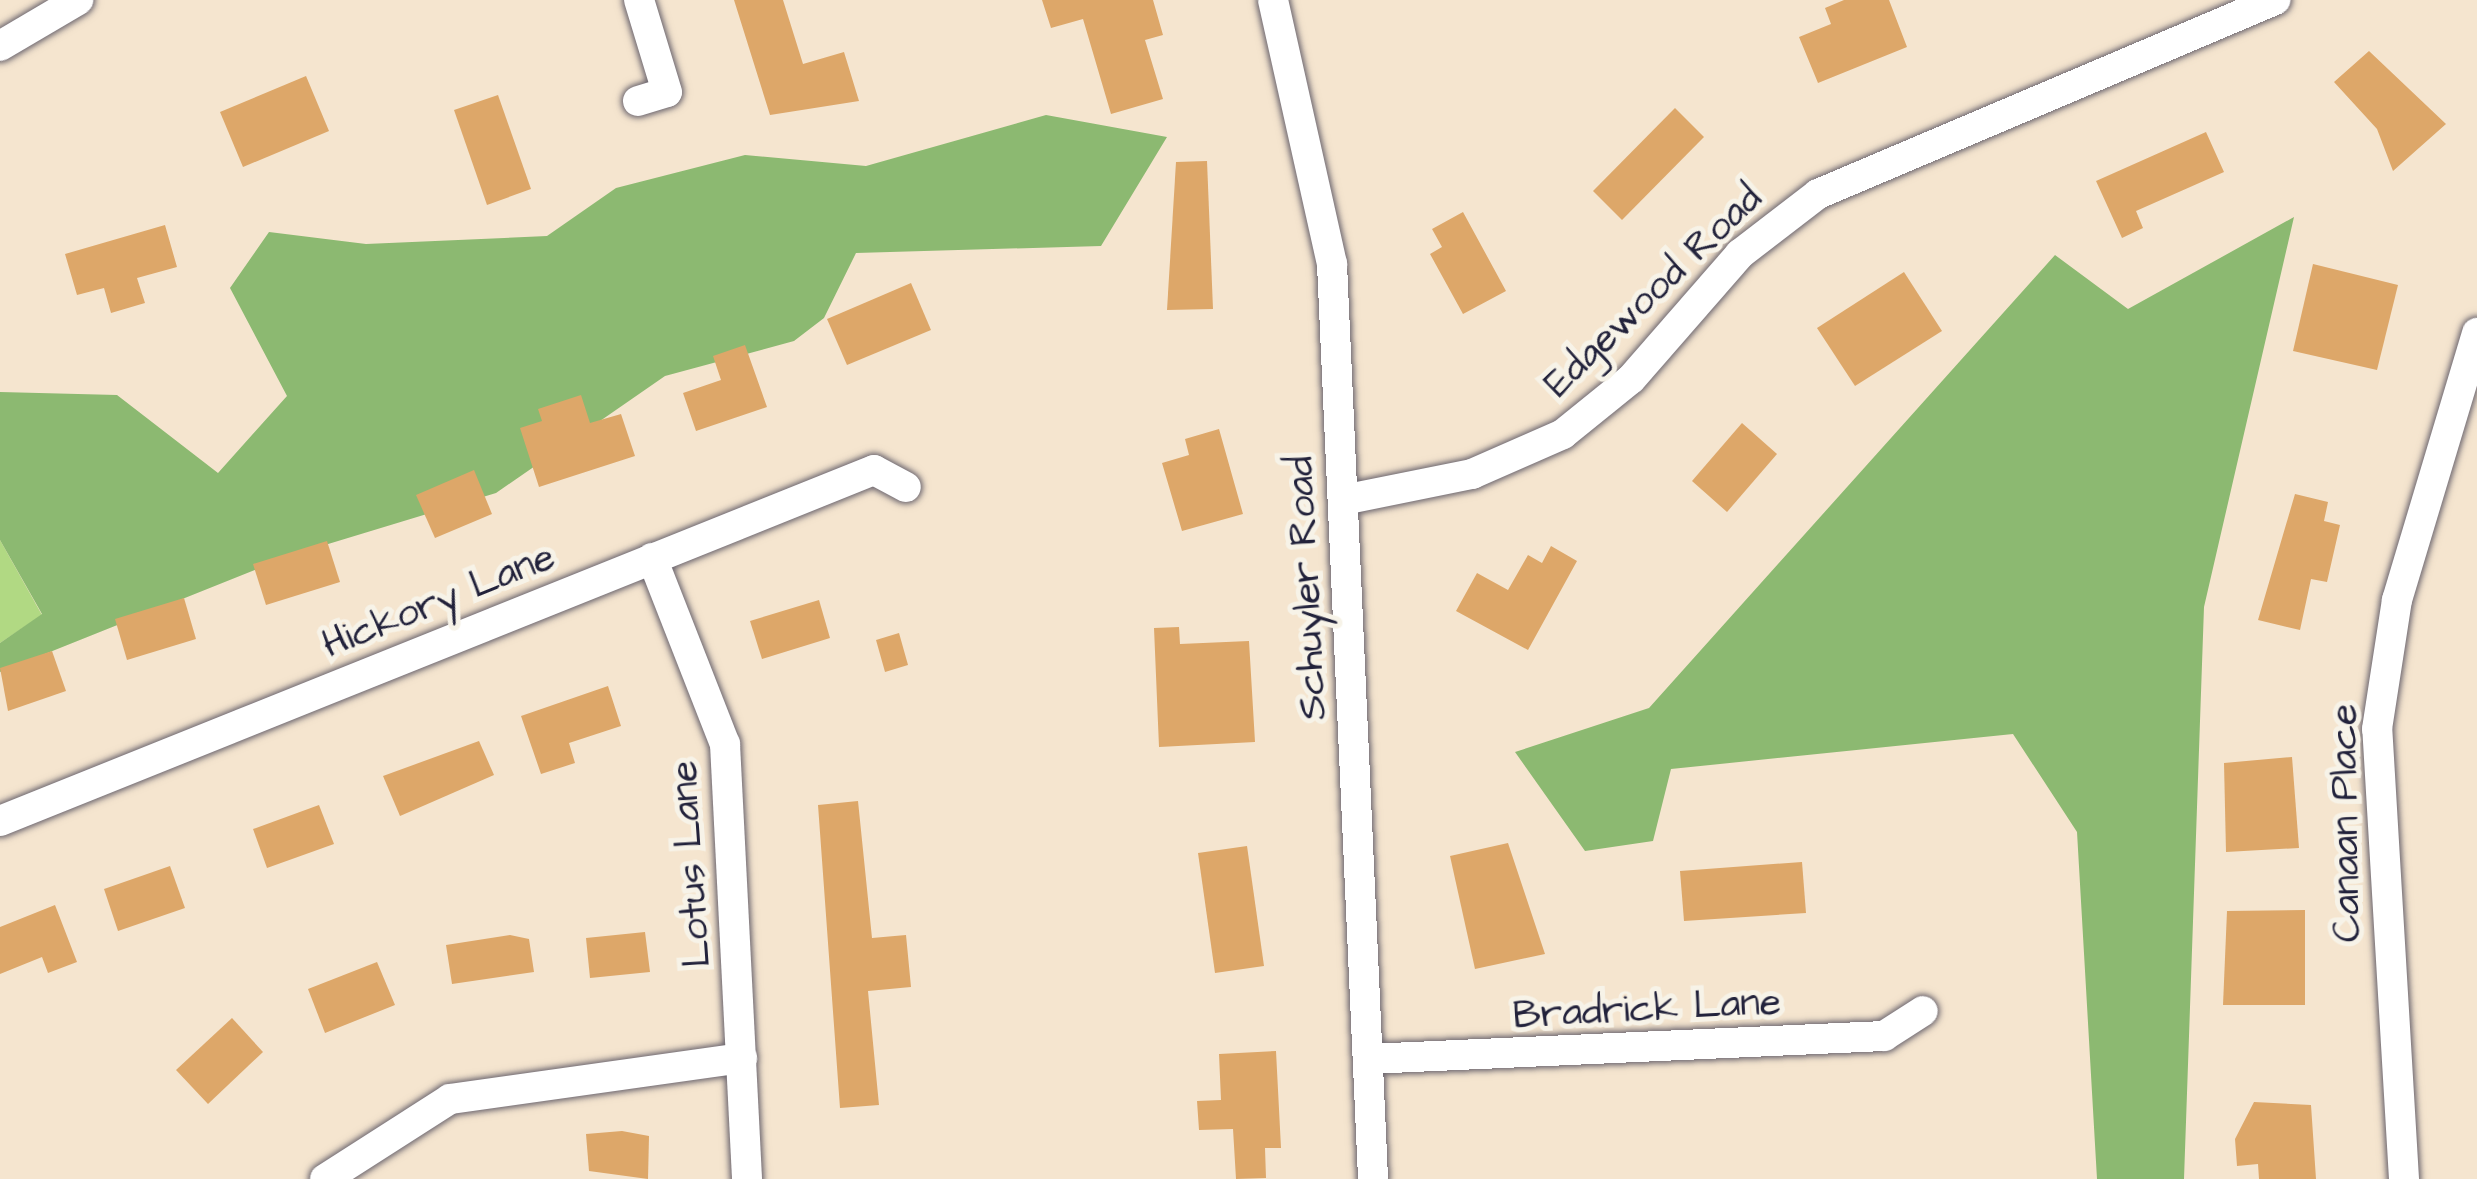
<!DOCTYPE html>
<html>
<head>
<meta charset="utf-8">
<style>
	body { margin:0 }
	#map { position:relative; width:2477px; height:1179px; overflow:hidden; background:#f5e5cf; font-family:"Architects Daughter",sans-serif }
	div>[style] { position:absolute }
	.green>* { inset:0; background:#b1d983 }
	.forest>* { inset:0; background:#8cb971 }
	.building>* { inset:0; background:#dda769 }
	.roads { filter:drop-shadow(0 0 3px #6c666f) drop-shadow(0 0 3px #6c666f) }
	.minor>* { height:30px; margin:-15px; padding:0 15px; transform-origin:15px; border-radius:15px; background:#fff }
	span { translate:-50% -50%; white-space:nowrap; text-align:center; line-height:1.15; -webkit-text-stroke:10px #f7f3e8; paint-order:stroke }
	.street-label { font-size:39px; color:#22223b }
</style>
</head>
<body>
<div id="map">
	<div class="green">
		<i style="clip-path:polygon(0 540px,42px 615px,0 643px)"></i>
	</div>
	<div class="forest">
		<i style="clip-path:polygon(1046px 115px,1167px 137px,1101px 246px,856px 253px,824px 318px,794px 341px,665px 376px,496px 493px,292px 555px,0 672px,0 643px,42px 614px,0 540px,0 392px,117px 395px,218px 473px,287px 396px,230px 288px,269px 232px,366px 244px,547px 236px,616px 188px,745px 155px,866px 166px)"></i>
		<i style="clip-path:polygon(2294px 217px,2204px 607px,2184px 1179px,2097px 1179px,2077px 832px,2013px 734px,1671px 769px,1653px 841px,1585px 851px,1515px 752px,1649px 708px,2055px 255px,2128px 309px)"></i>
	</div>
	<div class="building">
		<i style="clip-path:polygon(734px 0,783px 0,803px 64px,844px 52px,859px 101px,770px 115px)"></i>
		<i style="clip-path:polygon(1042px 0,1153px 0,1163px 35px,1145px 40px,1163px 99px,1111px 114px,1083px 19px,1051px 28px)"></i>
		<i style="clip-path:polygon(1844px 0,1889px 0,1907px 47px,1818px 83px,1799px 37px,1831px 24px,1825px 8px)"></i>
		<i style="clip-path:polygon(2369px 51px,2446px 124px,2393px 171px,2377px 129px,2334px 82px)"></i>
		<i style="clip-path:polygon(306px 76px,329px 131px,243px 167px,220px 112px)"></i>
		<i style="clip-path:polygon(498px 95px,531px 189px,487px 205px,454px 110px)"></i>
		<i style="clip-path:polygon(1675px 108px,1704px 137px,1622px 220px,1593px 191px)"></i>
		<i style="clip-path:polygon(2206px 132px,2224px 172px,2136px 211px,2143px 228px,2122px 238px,2096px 181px)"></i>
		<i style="clip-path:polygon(1207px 161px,1213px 309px,1167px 310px,1176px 162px)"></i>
		<i style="clip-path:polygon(1463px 212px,1506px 291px,1463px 314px,1430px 254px,1442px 247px,1432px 229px)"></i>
		<i style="clip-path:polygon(165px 225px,177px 267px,137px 278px,145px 303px,111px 313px,104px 288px,77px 295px,65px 254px)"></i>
		<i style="clip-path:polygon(2313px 264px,2398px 285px,2377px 370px,2293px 351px)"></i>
		<i style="clip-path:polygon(1904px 272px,1942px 331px,1855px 386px,1817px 328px)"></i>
		<i style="clip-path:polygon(911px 283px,931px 330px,847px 365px,827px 319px)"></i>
		<i style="clip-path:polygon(745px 345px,767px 407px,696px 431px,683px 393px,721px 380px,713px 356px)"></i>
		<i style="clip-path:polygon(581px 395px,590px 423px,621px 414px,635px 456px,539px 487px,520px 428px,542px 421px,538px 409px)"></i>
		<i style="clip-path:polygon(1742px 423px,1777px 454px,1727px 512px,1692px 481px)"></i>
		<i style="clip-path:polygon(1219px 429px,1243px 514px,1182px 531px,1162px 463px,1189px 455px,1185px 439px)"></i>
		<i style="clip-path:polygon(474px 470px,492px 514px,435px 538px,416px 495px)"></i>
		<i style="clip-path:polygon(2295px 494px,2328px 502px,2324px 521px,2340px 525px,2327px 582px,2311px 579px,2300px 630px,2258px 620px)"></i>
		<i style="clip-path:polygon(327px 541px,340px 582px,266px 605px,253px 564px)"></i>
		<i style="clip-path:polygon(1551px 546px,1577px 561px,1528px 650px,1456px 611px,1477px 573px,1508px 590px,1528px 555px,1542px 563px)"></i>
		<i style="clip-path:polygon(184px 598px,196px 639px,127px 660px,115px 619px)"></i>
		<i style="clip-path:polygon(819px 600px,830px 638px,762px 659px,750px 621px)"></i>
		<i style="clip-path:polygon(1179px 627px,1180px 644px,1249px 641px,1255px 742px,1159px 747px,1154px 628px)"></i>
		<i style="clip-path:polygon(899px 633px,908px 665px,885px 672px,876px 640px)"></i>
		<i style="clip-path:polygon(52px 651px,66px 691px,8px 711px,0 668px)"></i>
		<i style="clip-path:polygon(608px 686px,621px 726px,569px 743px,575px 763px,541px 774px,521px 716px)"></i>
		<i style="clip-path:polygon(479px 741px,494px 775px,400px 816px,383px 776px)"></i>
		<i style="clip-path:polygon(2292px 757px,2299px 848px,2226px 852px,2224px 763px)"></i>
		<i style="clip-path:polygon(858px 801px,872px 938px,906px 935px,911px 987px,868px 991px,879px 1105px,840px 1108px,818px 805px)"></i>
		<i style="clip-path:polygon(319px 805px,334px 844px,267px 868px,253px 829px)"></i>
		<i style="clip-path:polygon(1508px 843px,1545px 954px,1475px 969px,1450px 856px)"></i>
		<i style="clip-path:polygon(1247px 846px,1264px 966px,1215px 973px,1198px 853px)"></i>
		<i style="clip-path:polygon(1802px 862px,1806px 913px,1684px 921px,1680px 871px)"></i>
		<i style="clip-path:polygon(170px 866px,185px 908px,118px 931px,104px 889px)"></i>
		<i style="clip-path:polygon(55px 905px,77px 962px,48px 973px,42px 957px,0 974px,0 927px)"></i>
		<i style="clip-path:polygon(2305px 910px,2305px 1005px,2223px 1005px,2227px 911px)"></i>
		<i style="clip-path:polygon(645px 932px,650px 972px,590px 978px,586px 938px)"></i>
		<i style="clip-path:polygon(510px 935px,529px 939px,534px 972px,452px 984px,446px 945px)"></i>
		<i style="clip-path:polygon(377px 962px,395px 1005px,325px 1033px,308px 989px)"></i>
		<i style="clip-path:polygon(232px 1018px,263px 1052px,208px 1104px,176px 1070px)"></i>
		<i style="clip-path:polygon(1276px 1051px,1281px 1148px,1265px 1148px,1266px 1178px,1236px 1179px,1233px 1129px,1199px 1130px,1197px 1101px,1221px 1100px,1219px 1054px)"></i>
		<i style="clip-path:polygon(2254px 1102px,2311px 1105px,2316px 1179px,2259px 1179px,2258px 1164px,2237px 1166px,2235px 1139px)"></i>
		<i style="clip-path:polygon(622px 1131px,649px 1136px,648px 1179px,589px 1171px,586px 1134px)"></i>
	</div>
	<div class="roads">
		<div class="minor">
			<i style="left:1273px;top:0;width:271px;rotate:77.4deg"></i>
			<i style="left:1332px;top:264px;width:916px;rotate:87.43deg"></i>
			<i style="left:0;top:46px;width:91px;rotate:-30.5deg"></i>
			<i style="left:638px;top:101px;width:30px;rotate:-17deg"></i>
			<i style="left:667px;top:92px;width:96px;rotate:-106.9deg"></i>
			<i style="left:1343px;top:500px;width:132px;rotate:-11.4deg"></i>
			<i style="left:1472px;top:474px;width:99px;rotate:-23.7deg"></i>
			<i style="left:1563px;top:434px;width:87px;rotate:-39deg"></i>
			<i style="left:1631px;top:379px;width:166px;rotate:-48.9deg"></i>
			<i style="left:1740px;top:254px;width:98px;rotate:-37.6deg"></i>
			<i style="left:1818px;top:194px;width:497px;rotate:-23deg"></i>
			<i style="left:652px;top:558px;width:200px;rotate:68.6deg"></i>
			<i style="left:725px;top:744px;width:436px;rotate:87.1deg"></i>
			<i style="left:0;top:821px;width:942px;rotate:-21.88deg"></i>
			<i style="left:874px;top:470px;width:36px;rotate:28deg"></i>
			<i style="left:1368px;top:1059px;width:517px;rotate:-2.55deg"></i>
			<i style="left:1884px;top:1036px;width:46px;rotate:-32.7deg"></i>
			<i style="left:325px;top:1179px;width:148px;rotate:-32.6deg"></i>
			<i style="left:450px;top:1099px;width:295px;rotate:-8deg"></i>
			<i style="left:2404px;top:1179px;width:451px;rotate:-93.4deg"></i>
			<i style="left:2377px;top:729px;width:131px;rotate:-81.2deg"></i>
			<i style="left:2397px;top:600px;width:279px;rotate:-73.3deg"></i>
		</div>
	</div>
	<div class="street-label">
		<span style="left:1654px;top:292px;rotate:-44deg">Edgewood Road</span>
		<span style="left:1308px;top:588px;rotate:-93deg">Schuyler Road</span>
		<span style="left:439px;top:602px;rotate:-22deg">Hickory Lane</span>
		<span style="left:2347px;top:823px;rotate:-91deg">Canaan Place</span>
		<span style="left:692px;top:864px;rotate:-94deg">Lotus Lane</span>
		<span style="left:1647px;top:1010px;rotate:-3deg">Bradrick Lane</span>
	</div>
</div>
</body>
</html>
